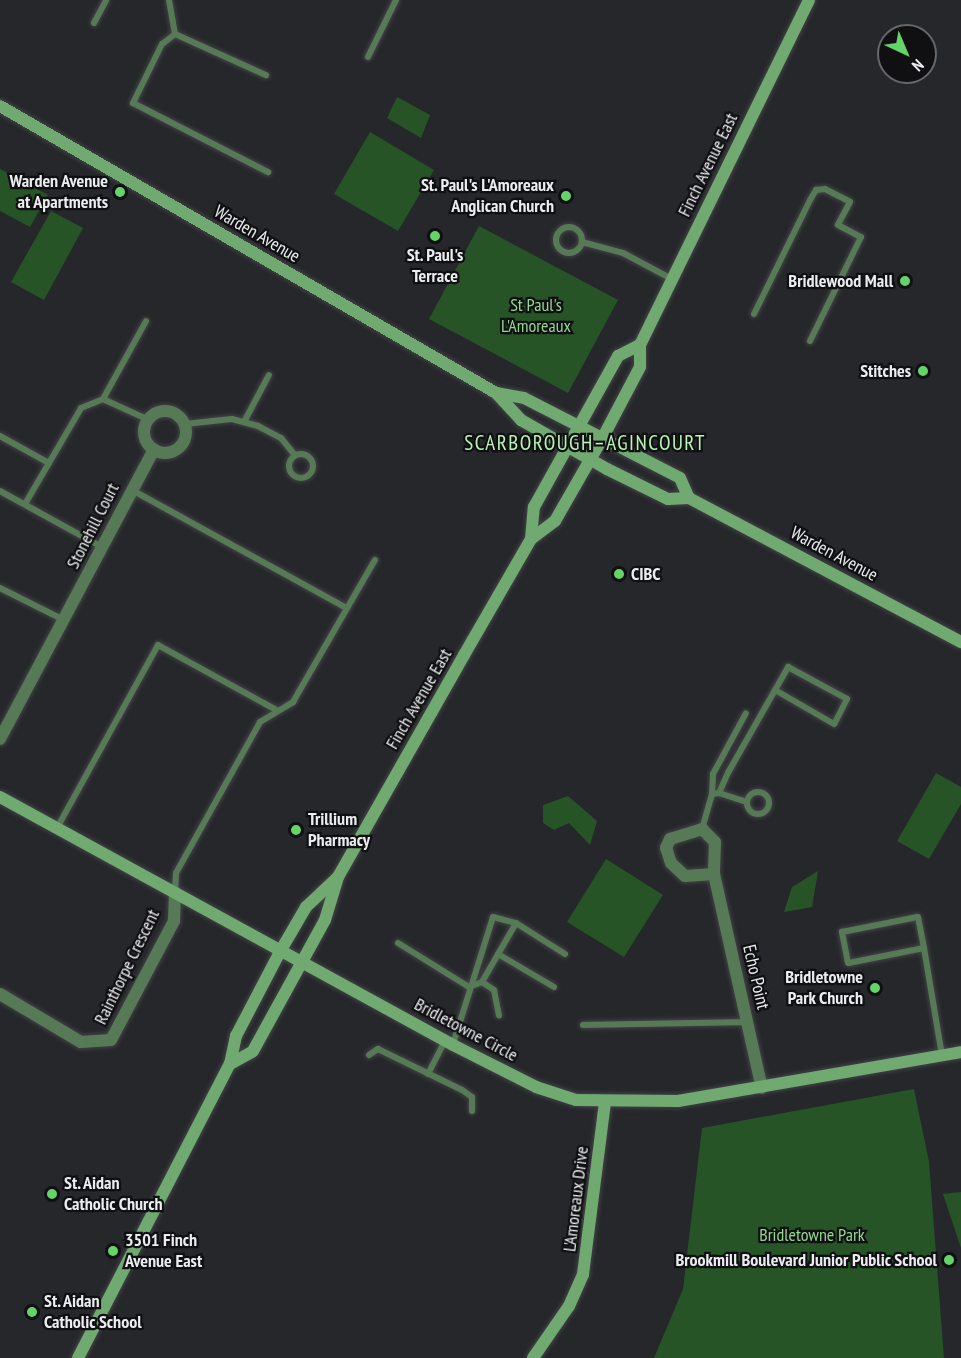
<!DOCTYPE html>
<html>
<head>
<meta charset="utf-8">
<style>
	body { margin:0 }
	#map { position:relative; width:961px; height:1358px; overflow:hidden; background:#26272b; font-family:"PT Sans Narrow",sans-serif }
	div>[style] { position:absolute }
	.green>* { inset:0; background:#265427 }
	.roads { filter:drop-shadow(0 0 2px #424346) drop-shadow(0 0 2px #424346) }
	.lane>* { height:6px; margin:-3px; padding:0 3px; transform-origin:3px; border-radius:3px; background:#577a56 }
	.lane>.ring { margin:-3px; padding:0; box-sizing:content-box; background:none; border:6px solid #577a56; border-radius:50% }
	.street>* { height:12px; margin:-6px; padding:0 6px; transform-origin:6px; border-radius:6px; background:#577a56 }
	.street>.ring { margin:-6px; padding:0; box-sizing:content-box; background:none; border:12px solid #577a56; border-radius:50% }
	.secondary>* { height:12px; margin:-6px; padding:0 6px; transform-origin:6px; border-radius:6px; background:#70aa70 }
	.dots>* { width:16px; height:16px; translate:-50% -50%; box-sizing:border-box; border:3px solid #101012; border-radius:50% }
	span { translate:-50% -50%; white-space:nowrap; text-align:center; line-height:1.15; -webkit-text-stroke:4.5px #101012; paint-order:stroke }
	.street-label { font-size:18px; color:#ebecef }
	.poi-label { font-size:18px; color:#ebecef; font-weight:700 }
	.right { translate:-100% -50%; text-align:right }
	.left { translate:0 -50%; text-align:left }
	.park-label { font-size:18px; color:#91d890 }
	.quarter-label { font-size:21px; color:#b8f3b7; letter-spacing:1.5px }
	.north { position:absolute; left:877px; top:24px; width:60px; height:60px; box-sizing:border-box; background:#101012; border:2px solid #68686a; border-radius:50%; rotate:136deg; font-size:16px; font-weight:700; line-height:24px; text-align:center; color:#ebecef }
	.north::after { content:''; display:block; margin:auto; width:21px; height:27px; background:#64d468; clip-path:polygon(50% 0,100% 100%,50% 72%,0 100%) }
</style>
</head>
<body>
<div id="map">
	<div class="green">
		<i style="clip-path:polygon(397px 97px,430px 115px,421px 138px,387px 118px)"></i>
		<i style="clip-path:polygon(370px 132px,434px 170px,398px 231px,334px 194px)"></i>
		<i style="clip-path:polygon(0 169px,48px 195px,30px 227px,0 211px)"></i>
		<i style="clip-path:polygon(51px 211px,83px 228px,44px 300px,11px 282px)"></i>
		<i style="clip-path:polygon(479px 226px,618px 300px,568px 393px,429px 319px)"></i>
		<i style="clip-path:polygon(936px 773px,961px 787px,961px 804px,929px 859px,897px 841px)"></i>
		<i style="clip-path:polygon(568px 796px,597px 821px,590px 845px,569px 823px,554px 830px,543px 823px,543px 805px)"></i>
		<i style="clip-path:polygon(606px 859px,663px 895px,624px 957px,567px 922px)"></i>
		<i style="clip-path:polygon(818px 871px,812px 907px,784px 912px,792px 887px)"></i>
		<i style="clip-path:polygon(914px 1089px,929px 1162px,944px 1358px,654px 1358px,683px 1289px,702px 1128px)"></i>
		<i style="clip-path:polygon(961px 1192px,961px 1248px,943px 1194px)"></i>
	</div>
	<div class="roads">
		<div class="lane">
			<i style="left:169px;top:0;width:35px;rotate:80deg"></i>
			<i style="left:175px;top:34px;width:100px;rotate:24.3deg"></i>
			<i style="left:94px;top:23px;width:26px;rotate:-62deg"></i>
			<i style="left:175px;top:34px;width:16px;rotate:142deg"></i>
			<i style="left:162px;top:44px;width:66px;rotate:116.2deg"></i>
			<i style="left:133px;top:103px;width:152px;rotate:27.1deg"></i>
			<i style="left:368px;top:57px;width:64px;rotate:-63.8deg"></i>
			<i class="ring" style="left:556px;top:227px;width:20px;height:20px"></i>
			<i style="left:582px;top:242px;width:42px;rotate:15deg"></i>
			<i style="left:623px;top:253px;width:55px;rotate:28deg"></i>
			<i style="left:754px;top:314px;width:127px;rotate:-63.8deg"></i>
			<i style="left:810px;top:200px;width:12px;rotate:-59deg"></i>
			<i style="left:816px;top:190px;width:9px;rotate:-6deg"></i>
			<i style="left:825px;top:189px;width:28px;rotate:27deg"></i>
			<i style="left:850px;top:202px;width:26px;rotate:118deg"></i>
			<i style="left:838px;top:225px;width:26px;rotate:28deg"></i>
			<i style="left:861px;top:237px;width:116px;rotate:116.1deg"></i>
			<i style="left:103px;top:399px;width:51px;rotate:24.5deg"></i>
			<i style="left:244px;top:422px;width:53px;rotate:-62deg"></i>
			<i style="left:185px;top:424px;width:47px;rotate:-6.1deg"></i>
			<i style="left:232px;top:419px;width:27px;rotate:15deg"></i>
			<i style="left:258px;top:426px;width:26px;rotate:28deg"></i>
			<i style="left:281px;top:438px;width:22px;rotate:51deg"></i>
			<i style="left:0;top:436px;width:56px;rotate:28.9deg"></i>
			<i class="ring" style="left:289px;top:454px;width:18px;height:18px"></i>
			<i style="left:132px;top:490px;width:245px;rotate:28.8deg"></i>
			<i style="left:0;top:491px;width:116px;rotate:28.8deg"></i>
			<i style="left:25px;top:504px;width:111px;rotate:-59.7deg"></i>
			<i style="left:81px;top:408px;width:24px;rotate:-22deg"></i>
			<i style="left:103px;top:399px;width:89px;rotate:-61.1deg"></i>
			<i style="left:0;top:588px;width:72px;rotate:26.6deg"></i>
			<i class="ring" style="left:747px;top:792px;width:16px;height:16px"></i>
			<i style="left:719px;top:793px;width:29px;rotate:18deg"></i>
			<i style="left:712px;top:794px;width:20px;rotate:-87deg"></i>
			<i style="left:713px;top:774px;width:69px;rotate:-61.6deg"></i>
			<i style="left:57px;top:828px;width:209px;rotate:-61.1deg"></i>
			<i style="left:158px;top:645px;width:135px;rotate:28.8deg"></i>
			<i style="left:702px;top:829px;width:36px;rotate:-74deg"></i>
			<i style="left:712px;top:794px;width:7px;rotate:-8deg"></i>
			<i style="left:719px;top:793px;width:24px;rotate:-66deg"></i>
			<i style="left:729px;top:771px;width:120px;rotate:-60.4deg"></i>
			<i style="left:788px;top:667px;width:67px;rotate:28.5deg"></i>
			<i style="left:847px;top:699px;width:28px;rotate:117deg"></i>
			<i style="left:834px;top:724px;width:68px;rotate:-150deg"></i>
			<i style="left:175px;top:892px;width:19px;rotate:-87deg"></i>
			<i style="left:176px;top:873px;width:173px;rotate:-60.9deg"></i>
			<i style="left:260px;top:722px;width:39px;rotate:-31deg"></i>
			<i style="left:293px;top:702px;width:164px;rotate:-60deg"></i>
			<i style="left:398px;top:943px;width:84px;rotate:31.8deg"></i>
			<i style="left:469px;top:987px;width:14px;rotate:-21deg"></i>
			<i style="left:482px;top:982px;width:68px;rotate:-60deg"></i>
			<i style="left:924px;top:948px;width:77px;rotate:168.8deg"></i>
			<i style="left:848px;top:963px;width:32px;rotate:-101deg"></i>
			<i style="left:842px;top:932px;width:77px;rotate:-11.2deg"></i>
			<i style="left:918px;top:917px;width:32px;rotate:79deg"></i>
			<i style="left:924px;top:948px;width:109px;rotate:80.5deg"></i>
			<i style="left:498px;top:954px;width:65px;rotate:30.5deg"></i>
			<i style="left:482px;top:982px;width:14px;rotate:34deg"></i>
			<i style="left:494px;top:990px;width:26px;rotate:79deg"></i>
			<i style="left:583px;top:1025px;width:164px;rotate:-1deg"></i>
			<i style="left:453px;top:1044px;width:133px;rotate:-72.5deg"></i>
			<i style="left:493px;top:917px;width:24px;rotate:15deg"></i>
			<i style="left:516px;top:923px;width:58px;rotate:32.3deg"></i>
			<i style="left:369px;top:1055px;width:11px;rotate:-34deg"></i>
			<i style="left:378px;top:1049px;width:93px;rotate:26deg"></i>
			<i style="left:462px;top:1090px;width:12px;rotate:35deg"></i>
			<i style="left:472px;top:1097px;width:14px;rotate:90deg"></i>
			<i style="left:428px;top:1074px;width:37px;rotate:-63deg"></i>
		</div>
		<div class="street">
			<i class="ring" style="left:144px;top:411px;width:30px;height:30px"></i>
			<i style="left:0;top:739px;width:328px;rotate:-62deg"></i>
			<i style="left:714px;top:874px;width:29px;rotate:176deg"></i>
			<i style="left:685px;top:876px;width:19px;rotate:-137deg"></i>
			<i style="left:671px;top:863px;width:16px;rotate:-108deg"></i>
			<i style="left:666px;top:848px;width:10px;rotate:-66deg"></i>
			<i style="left:670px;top:839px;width:34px;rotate:-17deg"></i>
			<i style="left:702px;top:829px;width:18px;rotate:45deg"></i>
			<i style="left:715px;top:842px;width:32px;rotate:92deg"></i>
			<i style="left:714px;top:874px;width:219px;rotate:77.4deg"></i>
			<i style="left:0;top:994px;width:94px;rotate:30.7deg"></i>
			<i style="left:81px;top:1042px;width:30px;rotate:-4deg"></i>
			<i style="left:111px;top:1040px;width:135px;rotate:-62.1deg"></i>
			<i style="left:174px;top:921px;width:29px;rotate:-88deg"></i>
		</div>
		<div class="secondary">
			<i style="left:0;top:106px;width:573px;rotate:30.05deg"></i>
			<i style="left:496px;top:393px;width:37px;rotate:47deg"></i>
			<i style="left:521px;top:420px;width:99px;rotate:29.7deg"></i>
			<i style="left:607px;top:469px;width:68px;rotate:26.2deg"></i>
			<i style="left:668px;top:499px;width:21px;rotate:-3deg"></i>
			<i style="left:689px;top:498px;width:308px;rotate:27.9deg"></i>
			<i style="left:496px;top:393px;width:28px;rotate:10deg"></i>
			<i style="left:524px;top:398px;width:175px;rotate:27.1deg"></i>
			<i style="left:680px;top:478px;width:22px;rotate:66deg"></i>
			<i style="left:531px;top:539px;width:32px;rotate:-85deg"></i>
			<i style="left:534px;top:507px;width:173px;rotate:-60.9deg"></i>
			<i style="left:618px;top:356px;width:25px;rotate:-27deg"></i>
			<i style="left:0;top:797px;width:516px;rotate:28.7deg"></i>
			<i style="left:453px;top:1045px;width:93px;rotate:26.8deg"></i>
			<i style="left:536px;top:1087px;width:42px;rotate:18deg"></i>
			<i style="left:576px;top:1100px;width:102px;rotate:0.6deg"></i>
			<i style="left:678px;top:1101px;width:287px;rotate:-9.8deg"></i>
			<i style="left:230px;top:1064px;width:26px;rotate:-29deg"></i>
			<i style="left:253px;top:1051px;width:149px;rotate:-61.2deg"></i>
			<i style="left:325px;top:920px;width:45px;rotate:-73.2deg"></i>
			<i style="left:338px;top:877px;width:255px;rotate:-60.4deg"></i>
			<i style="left:464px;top:655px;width:134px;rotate:-60deg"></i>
			<i style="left:531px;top:539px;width:30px;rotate:-37deg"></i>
			<i style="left:555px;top:521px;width:95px;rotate:-60.2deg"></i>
			<i style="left:602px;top:439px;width:81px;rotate:-62.2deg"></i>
			<i style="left:640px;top:367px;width:22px;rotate:-90deg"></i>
			<i style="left:640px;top:345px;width:384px;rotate:-63.9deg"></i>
			<i style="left:78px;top:1358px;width:331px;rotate:-62.7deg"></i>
			<i style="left:230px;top:1064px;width:29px;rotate:-78deg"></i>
			<i style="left:236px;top:1036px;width:97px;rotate:-62.4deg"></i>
			<i style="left:281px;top:950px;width:50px;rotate:-59.8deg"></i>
			<i style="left:306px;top:907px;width:44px;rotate:-43.2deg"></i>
			<i style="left:533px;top:1358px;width:63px;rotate:-55.3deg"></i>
			<i style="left:569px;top:1306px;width:35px;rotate:-66deg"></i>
			<i style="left:583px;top:1274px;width:172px;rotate:-82.7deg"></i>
		</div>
	</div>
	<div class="dots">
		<i style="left:120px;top:192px;background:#64d468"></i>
		<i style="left:566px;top:196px;background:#64d468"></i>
		<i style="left:435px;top:236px;background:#64d468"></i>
		<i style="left:905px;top:281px;background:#64d468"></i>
		<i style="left:923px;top:371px;background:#64d468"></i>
		<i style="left:619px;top:574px;background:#64d468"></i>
		<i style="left:296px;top:830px;background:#64d468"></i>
		<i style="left:875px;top:988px;background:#64d468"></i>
		<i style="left:52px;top:1194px;background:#64d468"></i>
		<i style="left:113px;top:1251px;background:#64d468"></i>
		<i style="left:949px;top:1260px;background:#64d468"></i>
		<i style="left:32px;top:1312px;background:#64d468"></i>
	</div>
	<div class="street-label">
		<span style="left:708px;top:165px;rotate:-64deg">Finch Avenue East</span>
		<span style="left:257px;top:234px;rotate:30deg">Warden Avenue</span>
		<span style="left:93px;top:526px;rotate:-63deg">Stonehill Court</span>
		<span style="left:834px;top:554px;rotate:28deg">Warden Avenue</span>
		<span style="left:419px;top:699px;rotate:-60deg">Finch Avenue East</span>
		<span style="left:127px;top:967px;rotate:-64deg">Rainthorpe Crescent</span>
		<span style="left:756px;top:977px;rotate:77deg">Echo Point</span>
		<span style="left:466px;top:1030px;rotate:28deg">Bridletowne Circle</span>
		<span style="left:576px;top:1199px;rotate:-83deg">L'Amoreaux Drive</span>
	</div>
	<div class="poi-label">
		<span class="right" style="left:108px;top:192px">Warden Avenue<br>at Apartments</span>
		<span class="right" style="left:554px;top:196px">St. Paul's L'Amoreaux<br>Anglican Church</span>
		<span style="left:435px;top:266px">St. Paul's<br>Terrace</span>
		<span class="right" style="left:893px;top:281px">Bridlewood Mall</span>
		<span class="right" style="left:911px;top:371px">Stitches</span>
		<span class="left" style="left:631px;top:574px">CIBC</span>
		<span class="left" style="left:308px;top:830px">Trillium<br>Pharmacy</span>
		<span class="right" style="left:863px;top:988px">Bridletowne<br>Park Church</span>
		<span class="left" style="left:64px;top:1194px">St. Aidan<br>Catholic Church</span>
		<span class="left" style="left:125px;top:1251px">3501 Finch<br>Avenue East</span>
		<span class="right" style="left:937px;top:1260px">Brookmill Boulevard Junior Public School</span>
		<span class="left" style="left:44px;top:1312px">St. Aidan<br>Catholic School</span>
	</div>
	<div class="park-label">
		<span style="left:536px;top:316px">St Paul's<br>L'Amoreaux</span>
		<span style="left:812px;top:1235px">Bridletowne Park</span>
	</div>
	<div class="quarter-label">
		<span style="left:585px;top:443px">SCARBOROUGH–AGINCOURT</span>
	</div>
	<div class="north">N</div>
</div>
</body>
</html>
